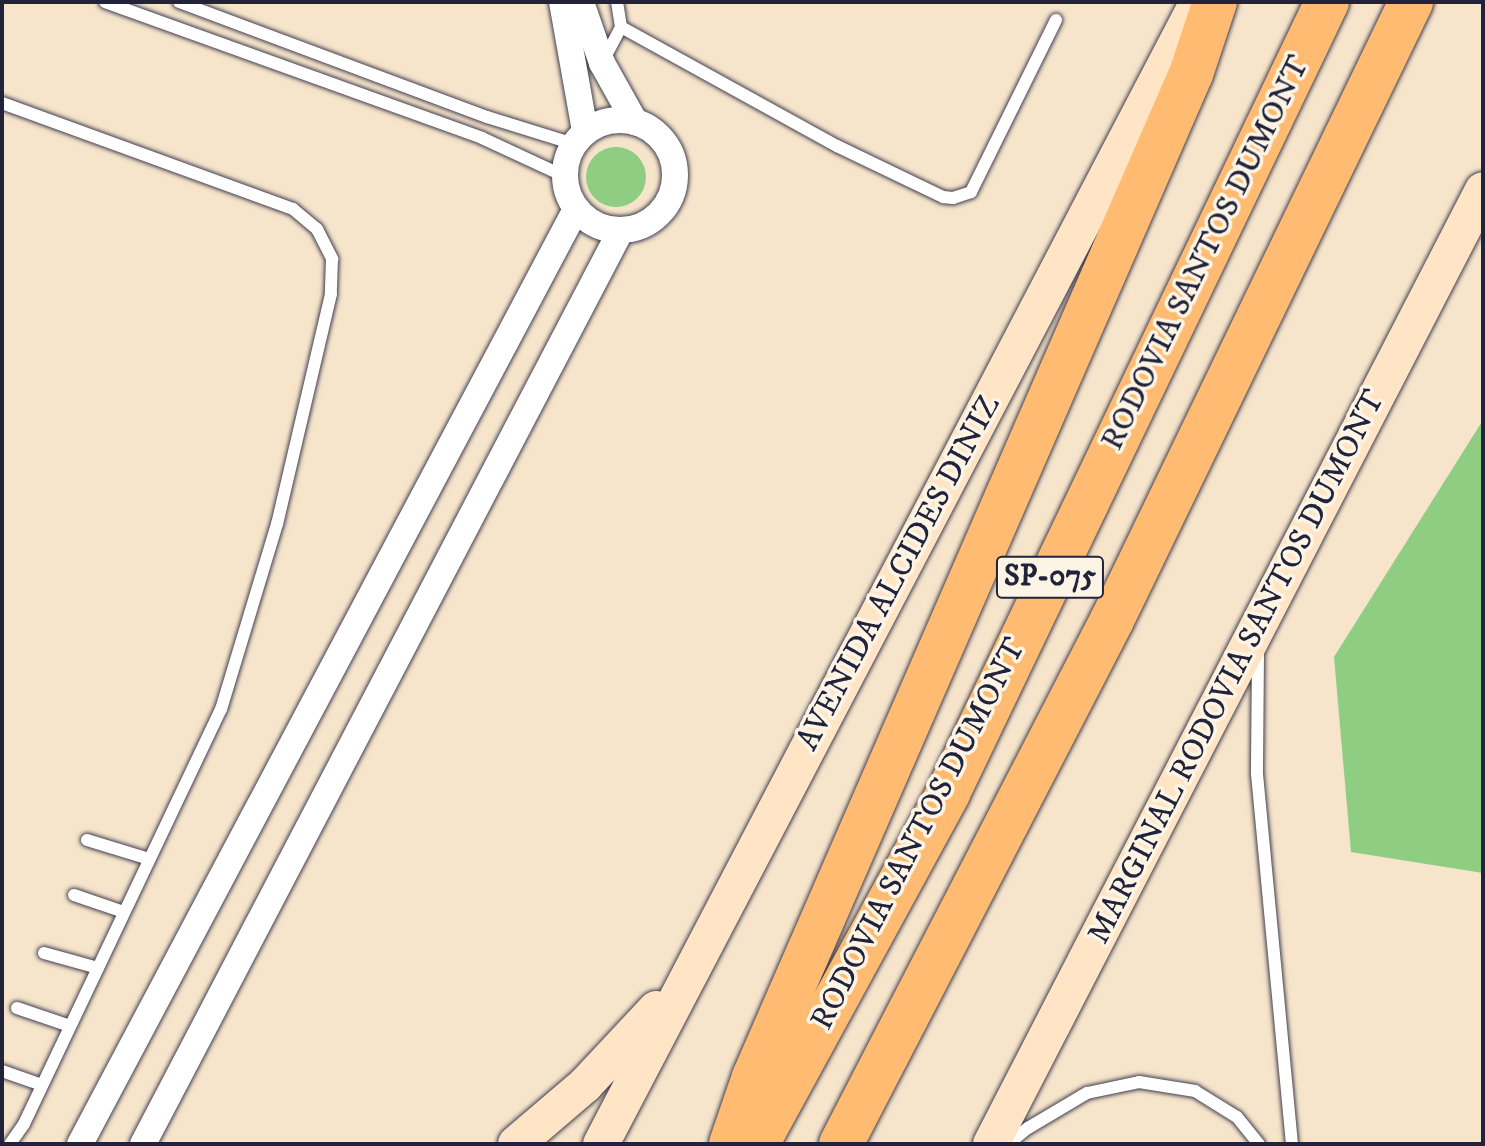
<!DOCTYPE html>
<html>
<head>
<meta charset="utf-8">
<style>
	body { margin:0 }
	#map { position:relative; width:1485px; height:1146px; overflow:hidden; background:#f6e5cb; font-family:"IM FELL DW Pica",serif }
	div>[style] { position:absolute }
	.green>* { inset:0; background:#8fcd83 }
	.round { border-radius:50% }
	.roads { filter:drop-shadow(0 0 2px #423f51) drop-shadow(0 0 2px #423f51) }
	.lane>* { height:12px; margin:-6px; padding:0 6px; transform-origin:6px; border-radius:6px; background:#fff }
	.street>* { height:26px; margin:-13px; padding:0 13px; transform-origin:13px; border-radius:13px; background:#fff }
	.street>.ring { margin:-13px; padding:0; box-sizing:content-box; background:none; border:26px solid #fff; border-radius:50% }
	.secondary>* { height:36px; margin:-18px; padding:0 18px; transform-origin:18px; border-radius:18px; background:#ffe4c6 }
	.highway>* { height:44px; margin:-22px; padding:0 22px; transform-origin:22px; border-radius:22px; background:#febb71 }
	span { translate:-50% -50%; white-space:nowrap; text-align:center; line-height:1.15; -webkit-text-stroke:7px #fcf5e5; paint-order:stroke }
	.shield-label span { padding:2px 6px; background:#fcf5e5; border:2px solid; border-radius:6px; -webkit-text-stroke-width:0 }
	.shield-label { font-size:30px; color:#22223b; font-weight:700 }
	.street-label { font-size:32px; color:#22223b }
	.frame { position:absolute; inset:0; border:4px solid #22223b; pointer-events:none }
</style>
</head>
<body>
<div id="map">
	<div class="green">
		<i class="round" style="left:586px;top:147px;width:60px;height:60px"></i>
		<i style="clip-path:polygon(1483px 420px,1483px 873px,1351px 852px,1334px 657px)"></i>
	</div>
	<div class="roads">
		<div class="lane">
			<i style="left:105px;top:2px;width:401px;rotate:19.8deg"></i>
			<i style="left:482px;top:138px;width:90px;rotate:24.9deg"></i>
			<i style="left:179px;top:2px;width:329px;rotate:20.5deg"></i>
			<i style="left:487px;top:117px;width:91px;rotate:17.2deg"></i>
			<i style="left:621px;top:27px;width:247px;rotate:28.9deg"></i>
			<i style="left:837px;top:146px;width:118px;rotate:25.7deg"></i>
			<i style="left:943px;top:197px;width:10px;rotate:6deg"></i>
			<i style="left:953px;top:198px;width:19px;rotate:-18deg"></i>
			<i style="left:971px;top:192px;width:192px;rotate:-63.7deg"></i>
			<i style="left:603px;top:61px;width:38px;rotate:-62deg"></i>
			<i style="left:621px;top:27px;width:25px;rotate:-99deg"></i>
			<i style="left:2px;top:103px;width:310px;rotate:20deg"></i>
			<i style="left:293px;top:209px;width:31px;rotate:40deg"></i>
			<i style="left:317px;top:229px;width:34px;rotate:63deg"></i>
			<i style="left:332px;top:259px;width:35px;rotate:92deg"></i>
			<i style="left:331px;top:294px;width:236px;rotate:103.2deg"></i>
			<i style="left:277px;top:524px;width:193px;rotate:106.8deg"></i>
			<i style="left:221px;top:709px;width:459px;rotate:115.4deg"></i>
			<i style="left:24px;top:1124px;width:24px;rotate:125deg"></i>
			<i style="left:1258px;top:653px;width:121px;rotate:90.5deg"></i>
			<i style="left:1257px;top:774px;width:372px;rotate:84.6deg"></i>
			<i style="left:87px;top:840px;width:65px;rotate:17deg"></i>
			<i style="left:74px;top:895px;width:53px;rotate:18.8deg"></i>
			<i style="left:44px;top:953px;width:56px;rotate:15.5deg"></i>
			<i style="left:17px;top:1008px;width:56px;rotate:18.8deg"></i>
			<i style="left:2px;top:1071px;width:42px;rotate:19.3deg"></i>
			<i style="left:1008px;top:1144px;width:26px;rotate:-39deg"></i>
			<i style="left:1028px;top:1128px;width:69px;rotate:-30.7deg"></i>
			<i style="left:1087px;top:1093px;width:53px;rotate:-11.9deg"></i>
			<i style="left:1139px;top:1082px;width:57px;rotate:9.1deg"></i>
			<i style="left:1195px;top:1091px;width:49px;rotate:31.8deg"></i>
			<i style="left:1237px;top:1117px;width:35px;rotate:51deg"></i>
		</div>
		<div class="street">
			<i style="left:562px;top:2px;width:131px;rotate:79.9deg"></i>
			<i style="left:581px;top:2px;width:65px;rotate:71deg"></i>
			<i style="left:602px;top:63px;width:68px;rotate:60.8deg"></i>
			<i class="ring" style="left:565px;top:120px;width:84px;height:84px"></i>
			<i style="left:80px;top:1144px;width:1058px;rotate:-62.05deg"></i>
			<i style="left:143px;top:1144px;width:1031px;rotate:-62.39deg"></i>
		</div>
		<div class="secondary">
			<i style="left:516px;top:1144px;width:91px;rotate:-40.5deg"></i>
			<i style="left:585px;top:1085px;width:104px;rotate:-46.9deg"></i>
			<i style="left:601px;top:1144px;width:1289px;rotate:-62.4deg"></i>
			<i style="left:991px;top:1144px;width:1073px;rotate:-62.72deg"></i>
		</div>
		<div class="highway">
			<i style="left:731px;top:1144px;width:71px;rotate:-71.1deg"></i>
			<i style="left:754px;top:1077px;width:1094px;rotate:-66.46deg"></i>
			<i style="left:1191px;top:74px;width:76px;rotate:-71.6deg"></i>
			<i style="left:757px;top:1144px;width:400px;rotate:-61.4deg"></i>
			<i style="left:948px;top:793px;width:877px;rotate:-64.4deg"></i>
			<i style="left:841px;top:1144px;width:590px;rotate:-62.65deg"></i>
			<i style="left:1112px;top:620px;width:687px;rotate:-64.18deg"></i>
		</div>
	</div>
	<div class="shield-label">
		<span style="left:1050px;top:577px">SP-075</span>
	</div>
	<div class="street-label">
		<span style="left:1206px;top:253px;rotate:-64deg">RODOVIA SANTOS DUMONT</span>
		<span style="left:899px;top:573px;rotate:-62deg">AVENIDA ALCIDES DINIZ</span>
		<span style="left:1237px;top:667px;rotate:-63deg">MARGINAL RODOVIA SANTOS DUMONT</span>
		<span style="left:919px;top:834px;rotate:-63deg">RODOVIA SANTOS DUMONT</span>
	</div>
	<div class="frame"></div>
</div>
</body>
</html>
